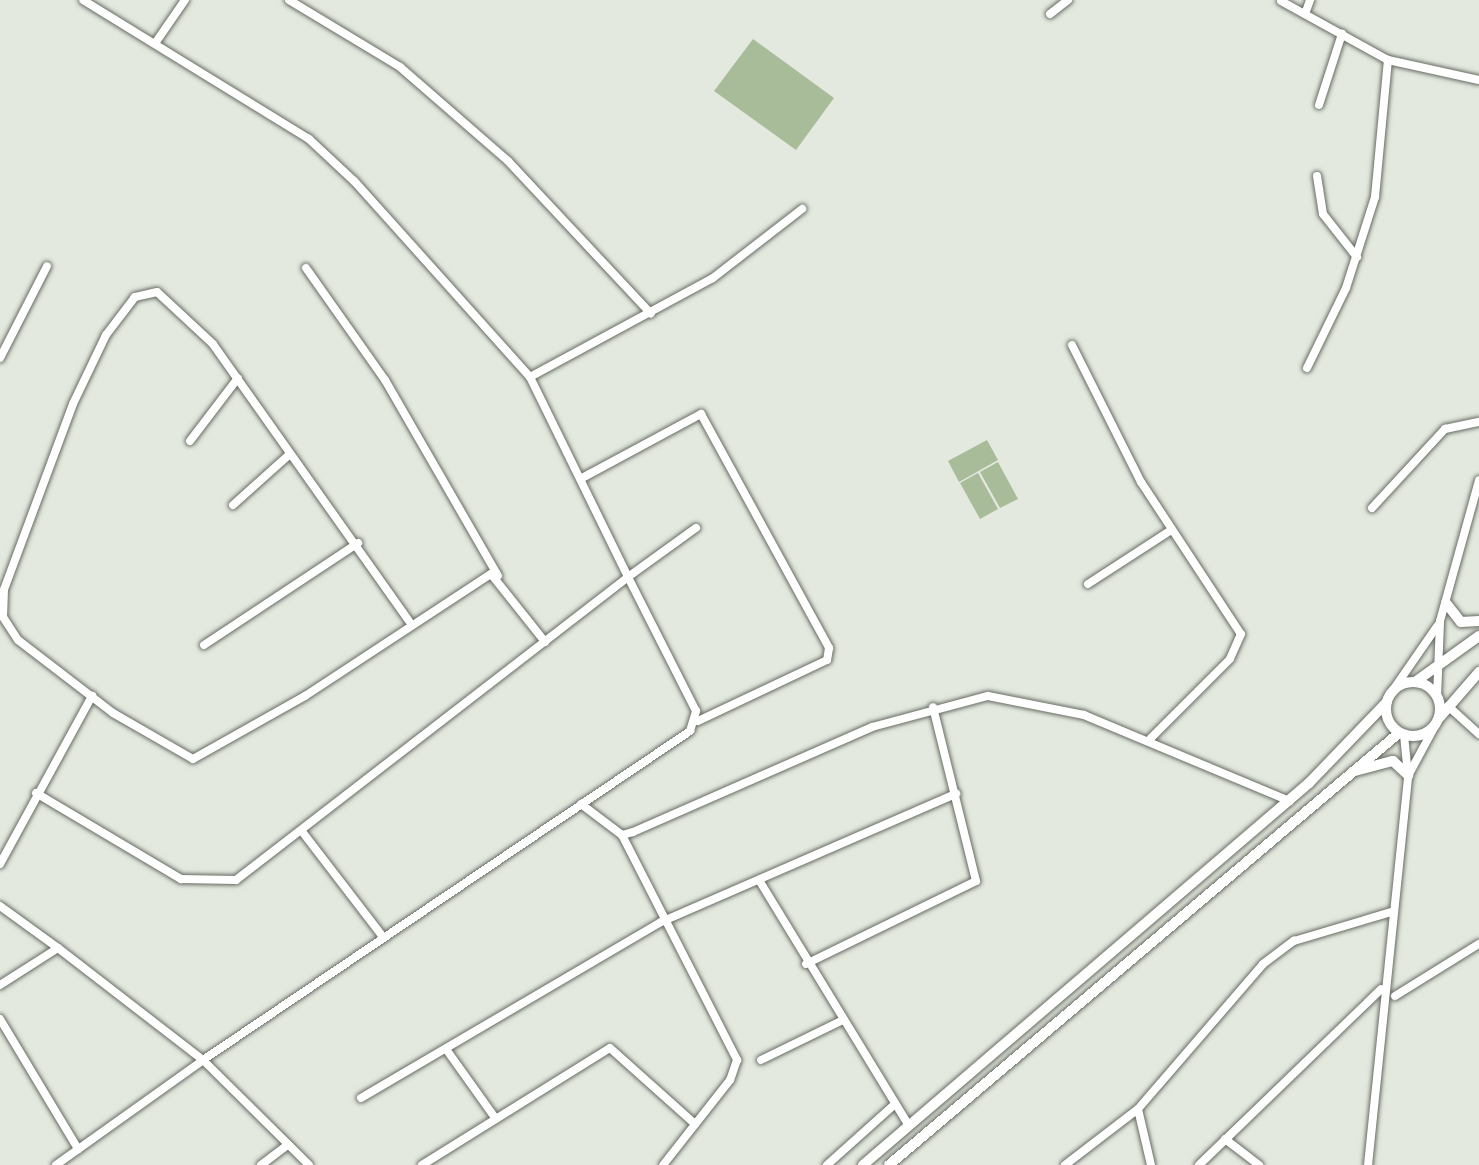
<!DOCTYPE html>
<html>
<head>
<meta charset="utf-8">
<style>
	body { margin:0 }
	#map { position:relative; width:1479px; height:1165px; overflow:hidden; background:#e3e9df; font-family:"Source Sans 3",sans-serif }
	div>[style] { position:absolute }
	.green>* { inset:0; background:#a8bc99 }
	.roads { filter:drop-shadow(0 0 2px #676c63) drop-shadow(0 0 2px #676c63) }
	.minor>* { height:8px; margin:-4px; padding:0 4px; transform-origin:4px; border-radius:4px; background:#fff }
	.major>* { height:10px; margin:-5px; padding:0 5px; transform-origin:5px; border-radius:5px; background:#fff }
	.major>.ring { margin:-5px; padding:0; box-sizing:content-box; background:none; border:10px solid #fff; border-radius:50% }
	span { translate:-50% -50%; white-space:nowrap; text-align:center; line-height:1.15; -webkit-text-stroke:7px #e3e9df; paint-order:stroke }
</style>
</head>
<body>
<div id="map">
	<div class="green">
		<i style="clip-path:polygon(753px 39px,834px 98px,796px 150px,714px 91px)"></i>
		<i style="clip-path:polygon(987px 440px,998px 460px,959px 482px,948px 461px)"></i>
		<i style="clip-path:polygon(998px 462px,1018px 499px,1000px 508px,980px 472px)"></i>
		<i style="clip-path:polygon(978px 473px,998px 509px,980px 519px,960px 483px)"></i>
	</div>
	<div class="roads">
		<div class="minor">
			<i style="left:289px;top:0;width:130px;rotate:31.1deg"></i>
			<i style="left:400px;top:67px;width:143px;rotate:41deg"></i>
			<i style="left:508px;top:161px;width:209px;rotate:46.9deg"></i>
			<i style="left:1281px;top:1px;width:122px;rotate:28.9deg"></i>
			<i style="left:1388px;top:60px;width:93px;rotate:12.4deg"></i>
			<i style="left:1050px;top:14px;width:23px;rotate:-38deg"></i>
			<i style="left:1305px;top:14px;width:15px;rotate:-70deg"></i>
			<i style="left:156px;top:42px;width:51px;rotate:-55.4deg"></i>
			<i style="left:1319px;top:105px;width:75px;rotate:-72.1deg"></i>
			<i style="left:1317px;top:176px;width:38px;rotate:81deg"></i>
			<i style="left:1323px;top:214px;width:55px;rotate:51.7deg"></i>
			<i style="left:306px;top:268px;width:137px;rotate:54.8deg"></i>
			<i style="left:385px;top:380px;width:226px;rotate:60deg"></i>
			<i style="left:1072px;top:345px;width:153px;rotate:63.3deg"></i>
			<i style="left:1141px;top:482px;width:182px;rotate:56.7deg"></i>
			<i style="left:1241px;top:634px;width:27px;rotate:114deg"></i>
			<i style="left:1230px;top:659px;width:112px;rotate:135deg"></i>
			<i style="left:0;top:358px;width:103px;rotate:-62.9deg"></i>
			<i style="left:1307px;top:368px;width:89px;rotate:-64deg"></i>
			<i style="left:1346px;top:288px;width:96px;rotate:-72.3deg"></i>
			<i style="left:1375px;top:197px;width:138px;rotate:-84.6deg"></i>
			<i style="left:530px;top:377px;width:208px;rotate:-28.4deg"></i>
			<i style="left:713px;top:278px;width:113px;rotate:-37.8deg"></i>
			<i style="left:190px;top:441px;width:79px;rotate:-52.7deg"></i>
			<i style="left:584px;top:477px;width:133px;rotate:-28.3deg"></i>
			<i style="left:701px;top:414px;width:267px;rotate:61.3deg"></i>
			<i style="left:829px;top:648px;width:12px;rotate:99deg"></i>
			<i style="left:827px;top:660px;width:143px;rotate:154.7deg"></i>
			<i style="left:233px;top:505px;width:76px;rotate:-41.8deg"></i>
			<i style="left:1372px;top:508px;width:108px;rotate:-47.3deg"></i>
			<i style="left:1445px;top:429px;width:35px;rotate:-12deg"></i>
			<i style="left:1088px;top:584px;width:99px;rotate:-33deg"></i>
			<i style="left:409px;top:621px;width:339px;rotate:-125.3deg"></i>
			<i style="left:213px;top:344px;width:76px;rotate:-137.1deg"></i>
			<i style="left:157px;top:292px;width:23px;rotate:167deg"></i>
			<i style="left:135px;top:297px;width:48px;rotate:127.3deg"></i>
			<i style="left:106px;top:335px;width:76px;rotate:115.6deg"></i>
			<i style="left:73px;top:404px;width:198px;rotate:110.4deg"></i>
			<i style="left:4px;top:590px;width:27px;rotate:92deg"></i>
			<i style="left:3px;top:617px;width:27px;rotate:57deg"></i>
			<i style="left:18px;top:640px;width:120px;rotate:37.5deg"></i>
			<i style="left:113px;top:713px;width:92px;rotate:29.9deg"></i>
			<i style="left:193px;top:759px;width:129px;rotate:-29.4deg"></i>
			<i style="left:305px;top:696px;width:222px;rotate:-33.3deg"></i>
			<i style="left:491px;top:574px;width:87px;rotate:51.5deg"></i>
			<i style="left:204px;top:645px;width:185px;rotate:-33.5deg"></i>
			<i style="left:1393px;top:690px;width:79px;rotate:-55.3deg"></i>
			<i style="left:1437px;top:697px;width:76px;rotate:-87.7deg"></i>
			<i style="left:1440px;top:621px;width:146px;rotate:-74.5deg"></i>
			<i style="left:1448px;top:706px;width:42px;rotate:42.1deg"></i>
			<i style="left:1409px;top:774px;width:57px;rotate:-61.6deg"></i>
			<i style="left:36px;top:793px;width:169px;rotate:30.7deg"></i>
			<i style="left:181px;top:879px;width:55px;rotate:1deg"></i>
			<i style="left:236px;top:880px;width:495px;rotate:-37.7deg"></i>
			<i style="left:628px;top:577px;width:223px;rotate:-116.1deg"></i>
			<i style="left:530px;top:377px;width:263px;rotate:-131.9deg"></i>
			<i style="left:354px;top:181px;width:62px;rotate:-137deg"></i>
			<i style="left:309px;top:139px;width:265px;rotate:-148.4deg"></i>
			<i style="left:581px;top:804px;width:51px;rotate:37.1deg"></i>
			<i style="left:622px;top:835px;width:11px;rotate:-15deg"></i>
			<i style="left:633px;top:832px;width:261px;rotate:-23.7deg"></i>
			<i style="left:872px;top:727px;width:120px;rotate:-15deg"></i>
			<i style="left:988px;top:696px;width:98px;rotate:11.2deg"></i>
			<i style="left:1084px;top:715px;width:223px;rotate:22.7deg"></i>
			<i style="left:304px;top:834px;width:130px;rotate:52.5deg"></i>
			<i style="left:622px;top:835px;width:253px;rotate:62.9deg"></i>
			<i style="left:737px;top:1060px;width:21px;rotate:109deg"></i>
			<i style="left:730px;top:1080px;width:108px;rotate:128.2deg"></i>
			<i style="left:0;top:864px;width:192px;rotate:-61.3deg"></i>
			<i style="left:759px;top:880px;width:288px;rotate:58.6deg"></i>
			<i style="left:0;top:906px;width:72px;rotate:35.9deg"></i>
			<i style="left:58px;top:948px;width:69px;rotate:147.5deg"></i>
			<i style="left:58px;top:948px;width:183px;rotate:37.7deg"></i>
			<i style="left:203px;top:1060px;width:588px;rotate:-34.04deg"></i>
			<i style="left:690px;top:731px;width:21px;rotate:-73deg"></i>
			<i style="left:696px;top:711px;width:150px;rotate:-116.9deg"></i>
			<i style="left:628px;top:577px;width:84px;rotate:-35.8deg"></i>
			<i style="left:806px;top:964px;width:189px;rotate:-26deg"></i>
			<i style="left:976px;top:881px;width:179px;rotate:-103.9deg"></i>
			<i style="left:1395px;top:996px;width:99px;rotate:-31.8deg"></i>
			<i style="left:0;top:1019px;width:152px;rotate:59deg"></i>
			<i style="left:446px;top:1049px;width:86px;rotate:54.5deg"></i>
			<i style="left:761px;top:1060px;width:89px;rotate:-26deg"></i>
			<i style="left:361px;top:1098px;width:348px;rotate:-30.4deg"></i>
			<i style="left:661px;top:922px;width:322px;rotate:-23.5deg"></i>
			<i style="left:1225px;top:1139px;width:43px;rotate:37.4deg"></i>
			<i style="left:56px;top:1165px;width:181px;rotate:-35.5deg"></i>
			<i style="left:203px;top:1060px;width:149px;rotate:44.7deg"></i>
			<i style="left:261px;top:1165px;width:34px;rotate:-37deg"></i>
			<i style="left:422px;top:1165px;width:221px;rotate:-31.9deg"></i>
			<i style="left:610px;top:1048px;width:114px;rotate:41.8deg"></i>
			<i style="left:827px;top:1165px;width:91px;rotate:-41.9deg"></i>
			<i style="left:1065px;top:1165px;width:92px;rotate:-37.5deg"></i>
			<i style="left:1151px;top:1165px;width:57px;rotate:-103.1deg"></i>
			<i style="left:1138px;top:1109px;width:191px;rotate:-49.2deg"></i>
			<i style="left:1263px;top:964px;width:39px;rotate:-37deg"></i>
			<i style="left:1294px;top:941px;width:101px;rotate:-16.6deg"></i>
			<i style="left:1199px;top:1165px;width:253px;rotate:-44deg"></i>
			<i style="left:1368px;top:1165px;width:392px;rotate:-84.1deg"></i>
			<i style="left:1408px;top:775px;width:40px;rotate:-95.7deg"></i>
		</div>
		<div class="major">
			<i style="left:1446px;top:603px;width:24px;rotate:52deg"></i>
			<i style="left:1461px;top:622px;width:18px;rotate:-3deg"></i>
			<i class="ring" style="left:1386px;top:682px;width:44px;height:44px"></i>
			<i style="left:1415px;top:682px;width:79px;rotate:-35.7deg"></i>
			<i style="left:1440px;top:717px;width:60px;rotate:-49.1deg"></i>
			<i style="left:1355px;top:771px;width:39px;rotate:-15deg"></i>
			<i style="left:1393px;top:761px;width:21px;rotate:43deg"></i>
			<i style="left:863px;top:1165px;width:587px;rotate:-40.58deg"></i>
			<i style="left:1309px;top:783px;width:112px;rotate:-46.1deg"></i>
			<i style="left:889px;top:1165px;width:668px;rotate:-40.27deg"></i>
		</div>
	</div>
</div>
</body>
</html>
